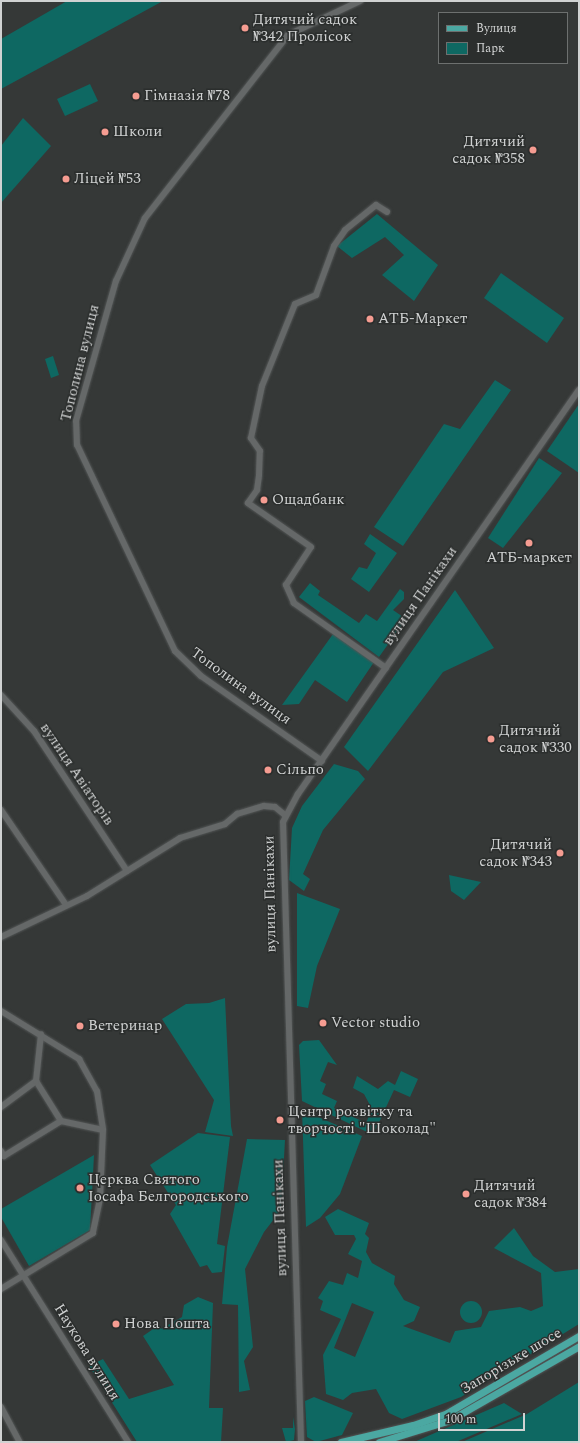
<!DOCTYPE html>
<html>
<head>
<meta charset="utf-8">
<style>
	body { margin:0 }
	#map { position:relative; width:580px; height:1443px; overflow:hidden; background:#353837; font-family:Spectral,serif }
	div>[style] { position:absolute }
	.green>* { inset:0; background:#0e6862 }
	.round { border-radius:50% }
	.roads { filter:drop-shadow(0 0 1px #525555) drop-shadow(0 0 1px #525555) }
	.minor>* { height:6px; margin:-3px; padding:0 3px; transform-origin:3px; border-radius:3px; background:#656868 }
	.major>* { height:7px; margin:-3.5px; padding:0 3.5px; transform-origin:3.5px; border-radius:3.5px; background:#4ba8a2 }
	.dots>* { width:11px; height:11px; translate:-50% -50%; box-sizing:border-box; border:2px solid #2b2e2d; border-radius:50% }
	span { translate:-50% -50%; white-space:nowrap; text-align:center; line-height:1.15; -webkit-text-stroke:3px #2b2e2d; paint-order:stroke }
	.poi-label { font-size:15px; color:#d0d2d2 }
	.left { translate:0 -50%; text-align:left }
	.right { translate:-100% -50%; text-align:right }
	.street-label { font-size:15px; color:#d0d2d2 }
	.frame { position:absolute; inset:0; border:2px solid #d0d2d2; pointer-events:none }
	.legend { position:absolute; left:438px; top:12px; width:130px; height:52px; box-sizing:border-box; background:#2b2e2d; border:1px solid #6d706f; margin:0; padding:5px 7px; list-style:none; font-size:12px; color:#d0d2d2 }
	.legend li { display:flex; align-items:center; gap:8px; height:20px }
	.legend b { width:20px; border:1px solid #6d706f }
	.scale { position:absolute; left:438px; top:1413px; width:87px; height:18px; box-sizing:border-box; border:2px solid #d0d2d2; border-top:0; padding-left:5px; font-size:12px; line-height:14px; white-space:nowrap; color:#d0d2d2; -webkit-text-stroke:3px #2b2e2d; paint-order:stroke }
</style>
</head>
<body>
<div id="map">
	<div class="green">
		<i style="clip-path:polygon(67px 1px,163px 1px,1px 89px,1px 39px)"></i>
		<i style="clip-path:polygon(90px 84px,98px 101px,65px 116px,57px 99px)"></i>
		<i style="clip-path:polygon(23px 118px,51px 146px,1px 203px,1px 146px)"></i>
		<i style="clip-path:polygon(377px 214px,438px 265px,414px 301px,382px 275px,404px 255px,385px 237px,352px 258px,337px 246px)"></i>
		<i style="clip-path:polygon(501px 273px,564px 318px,547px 343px,484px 298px)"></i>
		<i style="clip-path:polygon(53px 356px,59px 375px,51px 378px,45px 359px)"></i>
		<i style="clip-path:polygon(495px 380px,511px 390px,403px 546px,374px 527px,444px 424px,460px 429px)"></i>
		<i style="clip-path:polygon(579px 404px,579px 473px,547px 451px)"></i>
		<i style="clip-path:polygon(539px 458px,562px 473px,503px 548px,488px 538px)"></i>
		<i style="clip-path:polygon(370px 534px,397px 553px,369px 592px,351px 579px,359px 567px,367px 569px,376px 553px,364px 544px)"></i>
		<i style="clip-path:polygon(310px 583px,320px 591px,318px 595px,359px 623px,366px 614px,377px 621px,400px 589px,404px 592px,404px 599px,393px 610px,406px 619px,379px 657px,299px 597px)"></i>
		<i style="clip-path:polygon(455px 590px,494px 648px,443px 672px,368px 771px,344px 747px)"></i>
		<i style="clip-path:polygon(333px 634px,374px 662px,347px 702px,315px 680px,299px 704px,282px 705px)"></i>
		<i style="clip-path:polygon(334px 764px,358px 771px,365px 779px,323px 830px,303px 874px,310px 879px,304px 891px,289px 880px,292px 828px,302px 806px)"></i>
		<i style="clip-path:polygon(449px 875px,481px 882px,464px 900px,451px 891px)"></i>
		<i style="clip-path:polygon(297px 893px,340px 909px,317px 966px,308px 1008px,297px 1006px)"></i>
		<i style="clip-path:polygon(225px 998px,231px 1126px,233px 1136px,205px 1132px,214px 1100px,162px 1019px,186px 1004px,209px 1003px)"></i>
		<i style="clip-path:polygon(319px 1040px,337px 1065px,328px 1062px,320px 1081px,326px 1084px,322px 1094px,337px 1101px,334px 1108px,366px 1123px,372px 1109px,364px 1094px,353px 1088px,357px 1076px,378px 1089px,388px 1081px,395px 1085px,401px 1071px,418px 1079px,410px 1097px,394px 1090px,376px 1129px,367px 1132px,302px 1101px,299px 1045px,303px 1041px)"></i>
		<i style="clip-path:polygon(302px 1110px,362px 1136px,340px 1194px,320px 1218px,306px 1227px)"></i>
		<i style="clip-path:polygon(198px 1133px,230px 1137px,217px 1244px,225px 1246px,222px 1272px,212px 1273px,207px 1265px,200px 1267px,170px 1214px,176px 1205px,150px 1165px)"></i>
		<i style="clip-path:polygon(247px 1139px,285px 1140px,281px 1210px,264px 1232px,245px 1269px,253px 1347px,244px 1361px,250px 1390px,239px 1392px,238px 1305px,222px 1304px,227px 1247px)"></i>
		<i style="clip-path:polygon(94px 1155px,90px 1230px,29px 1266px,1px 1217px,1px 1209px)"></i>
		<i style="clip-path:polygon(evenodd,338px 1209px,369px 1223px,365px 1234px,369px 1238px,366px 1252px,372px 1263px,395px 1276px,394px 1284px,404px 1300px,420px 1307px,414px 1321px,403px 1326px,450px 1343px,455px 1331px,481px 1327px,489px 1311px,520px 1307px,531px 1311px,543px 1306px,541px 1273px,494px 1248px,514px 1228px,533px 1256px,555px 1272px,579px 1269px,579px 1324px,461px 1397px,402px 1419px,389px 1413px,376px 1389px,352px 1393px,343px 1400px,326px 1394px,323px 1355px,341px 1319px,320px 1310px,323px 1301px,318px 1298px,329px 1281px,343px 1285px,347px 1273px,358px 1278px,362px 1261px,348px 1254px,356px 1239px,354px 1235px,335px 1235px,325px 1217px,338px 1209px,352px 1303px,374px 1312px,355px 1357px,334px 1348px,352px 1303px)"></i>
		<i style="clip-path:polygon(198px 1297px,213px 1303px,209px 1408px,223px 1408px,221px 1442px,137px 1442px,89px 1366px,103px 1359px,129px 1399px,174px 1385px,143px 1336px,159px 1325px,161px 1329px,182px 1317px,184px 1305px)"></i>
		<i class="round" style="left:460px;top:1301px;width:22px;height:22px"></i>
		<i style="clip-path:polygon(579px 1382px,579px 1442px,462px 1442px,527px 1414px)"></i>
		<i style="clip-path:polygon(314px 1397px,353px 1413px,342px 1435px,316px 1442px,307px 1437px,305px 1401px)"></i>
		<i style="clip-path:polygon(504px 1403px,522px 1414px,456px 1442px,414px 1442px)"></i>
		<i style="clip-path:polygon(293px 1417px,295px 1429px,294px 1440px,286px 1442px,282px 1428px,293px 1428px)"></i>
	</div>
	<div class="roads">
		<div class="minor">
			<i style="left:386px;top:668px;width:113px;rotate:-144.8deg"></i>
			<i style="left:294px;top:603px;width:20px;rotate:-114deg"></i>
			<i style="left:286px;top:585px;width:45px;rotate:-56.7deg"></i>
			<i style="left:311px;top:547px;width:77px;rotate:-145.1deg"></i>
			<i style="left:248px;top:503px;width:16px;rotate:-55deg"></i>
			<i style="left:257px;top:490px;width:15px;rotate:-82deg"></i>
			<i style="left:259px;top:475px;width:24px;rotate:-88deg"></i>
			<i style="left:260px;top:451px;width:16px;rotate:-125deg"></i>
			<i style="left:251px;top:438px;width:53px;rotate:-78.1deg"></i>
			<i style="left:262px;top:386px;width:88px;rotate:-68.1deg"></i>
			<i style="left:295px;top:304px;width:23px;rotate:-23deg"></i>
			<i style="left:316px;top:295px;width:52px;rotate:-69.8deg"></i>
			<i style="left:334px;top:246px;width:19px;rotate:-55deg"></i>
			<i style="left:345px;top:230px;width:40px;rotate:-39deg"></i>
			<i style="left:376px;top:205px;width:13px;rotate:32deg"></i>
			<i style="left:1px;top:695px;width:49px;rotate:47.5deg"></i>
			<i style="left:34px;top:731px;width:168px;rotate:56.4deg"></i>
			<i style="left:322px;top:761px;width:148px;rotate:-144.9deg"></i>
			<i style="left:201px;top:676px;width:36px;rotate:-136deg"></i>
			<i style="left:175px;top:651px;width:228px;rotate:-115.4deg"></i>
			<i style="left:77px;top:445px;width:24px;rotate:-92deg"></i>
			<i style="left:76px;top:421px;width:146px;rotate:-74.1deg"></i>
			<i style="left:116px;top:281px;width:69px;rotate:-65.3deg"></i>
			<i style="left:145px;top:218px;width:232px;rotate:-52deg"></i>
			<i style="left:288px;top:35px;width:80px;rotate:-25.3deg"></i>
			<i style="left:1px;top:810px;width:115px;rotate:55.6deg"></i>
			<i style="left:1px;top:937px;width:95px;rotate:-25.5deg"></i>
			<i style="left:87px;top:896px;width:110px;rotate:-31.9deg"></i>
			<i style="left:180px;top:838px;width:47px;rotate:-17.3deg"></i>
			<i style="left:225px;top:824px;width:16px;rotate:-40deg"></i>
			<i style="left:237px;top:814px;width:28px;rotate:-17deg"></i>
			<i style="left:264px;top:806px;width:11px;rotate:5deg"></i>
			<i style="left:275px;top:807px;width:13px;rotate:39deg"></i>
			<i style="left:1px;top:1011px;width:92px;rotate:31.6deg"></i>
			<i style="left:79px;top:1059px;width:37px;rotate:61deg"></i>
			<i style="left:97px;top:1091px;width:39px;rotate:81deg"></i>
			<i style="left:103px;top:1130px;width:69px;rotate:92.5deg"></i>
			<i style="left:100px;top:1199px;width:35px;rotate:102deg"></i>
			<i style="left:93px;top:1233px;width:108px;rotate:148.7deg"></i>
			<i style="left:36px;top:1081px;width:47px;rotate:58deg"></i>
			<i style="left:61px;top:1121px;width:43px;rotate:12.1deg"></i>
			<i style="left:1px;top:1107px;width:44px;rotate:-36.6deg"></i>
			<i style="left:36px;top:1081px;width:47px;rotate:-83.9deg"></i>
			<i style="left:1px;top:1151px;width:6px;rotate:59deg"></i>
			<i style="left:4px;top:1156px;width:67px;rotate:-31.6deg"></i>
			<i style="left:1px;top:1240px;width:239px;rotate:57.8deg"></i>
			<i style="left:1px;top:1407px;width:40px;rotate:62deg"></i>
			<i style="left:301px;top:1442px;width:620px;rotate:-91.66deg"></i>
			<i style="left:283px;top:822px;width:32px;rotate:-62deg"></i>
			<i style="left:298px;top:794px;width:492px;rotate:-55.2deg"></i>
		</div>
		<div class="major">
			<i style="left:341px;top:1442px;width:74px;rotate:-13.3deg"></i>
			<i style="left:413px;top:1425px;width:36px;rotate:-19deg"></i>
			<i style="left:447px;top:1413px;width:153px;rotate:-30.3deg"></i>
			<i style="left:379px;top:1442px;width:74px;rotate:-17.2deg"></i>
			<i style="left:450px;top:1420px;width:149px;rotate:-29.8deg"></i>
		</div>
	</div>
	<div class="dots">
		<i style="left:245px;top:28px;background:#f59c91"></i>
		<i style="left:136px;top:96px;background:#f59c91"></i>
		<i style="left:105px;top:132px;background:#f59c91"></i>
		<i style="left:533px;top:150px;background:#f59c91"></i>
		<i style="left:66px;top:179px;background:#f59c91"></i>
		<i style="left:370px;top:319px;background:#f59c91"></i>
		<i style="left:264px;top:500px;background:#f59c91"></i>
		<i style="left:529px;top:543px;background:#f59c91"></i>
		<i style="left:491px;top:739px;background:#f59c91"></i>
		<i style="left:268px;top:770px;background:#f59c91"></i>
		<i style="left:560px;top:853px;background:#f59c91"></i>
		<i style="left:323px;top:1023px;background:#f59c91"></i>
		<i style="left:80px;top:1026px;background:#f59c91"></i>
		<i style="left:280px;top:1120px;background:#f59c91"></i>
		<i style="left:80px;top:1188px;background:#f59c91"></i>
		<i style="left:466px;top:1194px;background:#f59c91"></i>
		<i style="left:116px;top:1324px;background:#f59c91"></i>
	</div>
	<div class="poi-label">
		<span class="left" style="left:253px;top:28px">Дитячий садок<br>№342 Пролісок</span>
		<span class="left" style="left:144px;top:96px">Гімназія №78</span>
		<span class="left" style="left:113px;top:132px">Школи</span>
		<span class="right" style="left:525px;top:150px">Дитячий<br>садок №358</span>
		<span class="left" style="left:74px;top:179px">Ліцей №53</span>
		<span class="left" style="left:378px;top:319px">АТБ-Маркет</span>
		<span class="left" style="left:272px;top:500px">Ощадбанк</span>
		<span style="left:529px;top:558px">АТБ-маркет</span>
		<span class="left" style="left:499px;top:739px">Дитячий<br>садок №330</span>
		<span class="left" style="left:276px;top:770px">Сільпо</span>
		<span class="right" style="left:552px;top:853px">Дитячий<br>садок №343</span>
		<span class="left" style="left:331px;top:1023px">Vector studio</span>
		<span class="left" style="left:88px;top:1026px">Ветеринар</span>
		<span class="left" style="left:288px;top:1120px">Центр розвітку та<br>творчості "Шоколад"</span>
		<span class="left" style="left:88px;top:1188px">Церква Святого<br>Іосафа Белгородського</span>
		<span class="left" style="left:474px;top:1194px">Дитячий<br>садок №384</span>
		<span class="left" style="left:124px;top:1324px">Нова Пошта</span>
	</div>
	<div class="street-label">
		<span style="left:80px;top:363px;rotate:-76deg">Тополина вулиця</span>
		<span style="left:420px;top:596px;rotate:-55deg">вулиця Панікахи</span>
		<span style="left:241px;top:686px;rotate:36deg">Тополина вулиця</span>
		<span style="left:77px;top:774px;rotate:56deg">вулиця Авіаторів</span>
		<span style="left:270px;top:894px;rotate:-91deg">вулиця Панікахи</span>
		<span style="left:280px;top:1218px;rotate:-92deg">вулиця Панікахи</span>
		<span style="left:87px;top:1352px;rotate:58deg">Наукова вулиця</span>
		<span style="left:511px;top:1361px;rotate:-31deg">Запорізьке шосе</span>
	</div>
	<div class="frame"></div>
	<ul class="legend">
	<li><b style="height:5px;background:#4ba8a2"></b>Вулиця</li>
	<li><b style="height:11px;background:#0e6862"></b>Парк</li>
	</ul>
	<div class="scale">100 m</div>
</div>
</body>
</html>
